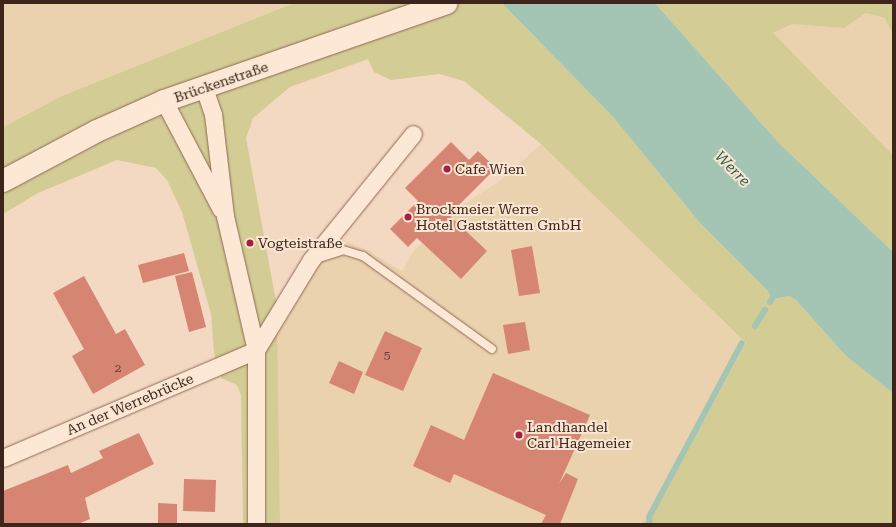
<!DOCTYPE html>
<html>
<head>
<meta charset="utf-8">
<style>
	body { margin:0 }
	#map { position:relative; width:896px; height:527px; overflow:hidden; background:#f3d9c2; font-family:"Roboto Serif",serif }
	div>[style] { position:absolute }
	.farmland>* { inset:0; background:#ead2ae }
	.green>* { inset:0; background:#d3cc94 }
	.water>* { inset:0; background:#a5c5b4 }
	.stream>* { height:6px; margin:-3px; padding:0 3px; transform-origin:3px; border-radius:3px; background:#a5c5b4 }
	.building>* { inset:0; background:#d68573 }
	.roads { filter:drop-shadow(0 0 1px #906756) drop-shadow(0 0 1px #906756) }
	.service>* { height:8px; margin:-4px; padding:0 4px; transform-origin:4px; border-radius:4px; background:#fde8d6 }
	.minor>* { height:17px; margin:-8.5px; padding:0 8.5px; transform-origin:8.5px; border-radius:8.5px; background:#fde8d6 }
	.secondary>* { height:22px; margin:-11px; padding:0 11px; transform-origin:11px; border-radius:11px; background:#fde8d6 }
	.dots>* { width:11px; height:11px; translate:-50% -50%; box-sizing:border-box; border:2px solid #fae5d2; border-radius:50% }
	span { translate:-50% -50%; white-space:nowrap; text-align:center; line-height:1.15; -webkit-text-stroke:4px #fae5d2; paint-order:stroke }
	.number-label { font-size:12px; color:#643d32 }
	.number-label span { -webkit-text-stroke-width:0 }
	.street-label { font-size:14px; color:#3e251c }
	.poi-label { font-size:14px; color:#3e251c }
	.left { translate:0 -50%; text-align:left }
	.water-label { font-size:15px; color:#2a5f4f; font-style:italic }
	.frame { position:absolute; inset:0; border:4px solid #3e251c; pointer-events:none }
</style>
</head>
<body>
<div id="map">
	<div class="farmland">
		<i style="clip-path:polygon(3px 3px,294px 3px,62px 96px,3px 127px)"></i>
		<i style="clip-path:polygon(866px 13px,885px 18px,893px 34px,893px 155px,773px 33px,792px 24px,844px 28px)"></i>
		<i style="clip-path:polygon(541px 144px,746px 343px,654px 513px,641px 524px,280px 524px,277px 307px,310px 251px,343px 240px,367px 250px,402px 271px,414px 251px,464px 204px,501px 180px)"></i>
	</div>
	<div class="green">
		<i style="clip-path:polygon(294px 3px,502px 3px,613px 117px,700px 223px,769px 291px,772px 299px,790px 296px,796px 300px,846px 356px,893px 393px,893px 524px,641px 524px,654px 513px,746px 343px,541px 144px,464px 81px,439px 74px,391px 80px,374px 72px,368px 59px,290px 87px,253px 118px,246px 138px,277px 307px,280px 524px,243px 524px,241px 395px,237px 385px,221px 378px,214px 352px,211px 314px,182px 212px,167px 180px,156px 168px,117px 160px,38px 193px,3px 214px,3px 127px,62px 96px)"></i>
		<i style="clip-path:polygon(655px 3px,893px 3px,893px 34px,885px 18px,866px 13px,844px 28px,792px 24px,773px 33px,893px 155px,893px 252px,778px 142px)"></i>
	</div>
	<div class="water">
		<i style="clip-path:polygon(502px 3px,655px 3px,778px 142px,893px 252px,893px 393px,846px 356px,796px 300px,790px 296px,772px 299px,768px 291px,700px 223px,613px 117px)"></i>
	</div>
	<div class="stream">
		<i style="left:770px;top:302px;width:4px;rotate:-56deg"></i>
		<i style="left:755px;top:326px;width:19px;rotate:-58deg"></i>
		<i style="left:650px;top:524px;width:7px;rotate:-98deg"></i>
		<i style="left:649px;top:517px;width:197px;rotate:-61.9deg"></i>
	</div>
	<div class="building">
		<i style="clip-path:polygon(451px 142px,469px 160px,478px 151px,496px 168px,449px 215px,487px 251px,461px 279px,417px 238px,408px 247px,390px 229px,418px 201px,405px 188px)"></i>
		<i style="clip-path:polygon(532px 246px,540px 293px,519px 296px,511px 250px)"></i>
		<i style="clip-path:polygon(184px 253px,189px 271px,143px 283px,138px 265px)"></i>
		<i style="clip-path:polygon(192px 272px,206px 327px,189px 332px,175px 276px)"></i>
		<i style="clip-path:polygon(84px 276px,116px 334px,125px 329px,145px 365px,93px 394px,72px 356px,84px 349px,53px 293px)"></i>
		<i style="clip-path:polygon(525px 322px,530px 350px,508px 354px,503px 325px)"></i>
		<i style="clip-path:polygon(385px 331px,422px 348px,403px 391px,365px 375px)"></i>
		<i style="clip-path:polygon(339px 361px,363px 372px,354px 394px,329px 383px)"></i>
		<i style="clip-path:polygon(493px 373px,590px 415px,559px 484px,566px 473px,578px 479px,560px 524px,541px 524px,546px 515px,454px 474px,450px 483px,413px 466px,431px 425px,464px 440px)"></i>
		<i style="clip-path:polygon(139px 433px,154px 464px,85px 498px,90px 519px,78px 524px,3px 524px,3px 491px,68px 465px,71px 473px,103px 458px,99px 451px)"></i>
		<i style="clip-path:polygon(184px 479px,216px 480px,215px 512px,183px 511px)"></i>
		<i style="clip-path:polygon(158px 503px,177px 504px,177px 524px,158px 524px)"></i>
	</div>
	<div class="roads">
		<div class="service">
			<i style="left:316px;top:259px;width:28px;rotate:-18deg"></i>
			<i style="left:343px;top:250px;width:21px;rotate:17deg"></i>
			<i style="left:363px;top:256px;width:159px;rotate:35.8deg"></i>
		</div>
		<div class="minor">
			<i style="left:204px;top:88px;width:28px;rotate:71deg"></i>
			<i style="left:213px;top:114px;width:103px;rotate:83.3deg"></i>
			<i style="left:225px;top:216px;width:138px;rotate:77deg"></i>
			<i style="left:256px;top:350px;width:174px;rotate:90deg"></i>
			<i style="left:164px;top:101px;width:122px;rotate:62.2deg"></i>
			<i style="left:256px;top:350px;width:105px;rotate:-58.6deg"></i>
			<i style="left:311px;top:260px;width:162px;rotate:-51deg"></i>
			<i style="left:3px;top:458px;width:275px;rotate:-23.1deg"></i>
		</div>
		<div class="secondary">
			<i style="left:3px;top:181px;width:106px;rotate:-28deg"></i>
			<i style="left:97px;top:131px;width:73px;rotate:-24.1deg"></i>
			<i style="left:164px;top:101px;width:299px;rotate:-19.1deg"></i>
		</div>
	</div>
	<div class="dots">
		<i style="left:447px;top:169px;background:#a71e40"></i>
		<i style="left:408px;top:217px;background:#a71e40"></i>
		<i style="left:250px;top:243px;background:#a71e40"></i>
		<i style="left:519px;top:435px;background:#a71e40"></i>
	</div>
	<div class="number-label">
		<span style="left:387px;top:356px">5</span>
		<span style="left:118px;top:369px">2</span>
	</div>
	<div class="street-label">
		<span style="left:221px;top:82px;rotate:-19deg">Brückenstraße</span>
		<span style="left:130px;top:404px;rotate:-23deg">An der Werrebrücke</span>
	</div>
	<div class="poi-label">
		<span class="left" style="left:455px;top:169px">Cafe Wien</span>
		<span class="left" style="left:416px;top:217px">Brockmeier Werre<br>Hotel Gaststätten GmbH</span>
		<span class="left" style="left:258px;top:243px">Vogteistraße</span>
		<span class="left" style="left:527px;top:435px">Landhandel<br>Carl Hagemeier</span>
	</div>
	<div class="water-label">
		<span style="left:732px;top:169px;rotate:45deg">Werre</span>
	</div>
	<div class="frame"></div>
</div>
</body>
</html>
